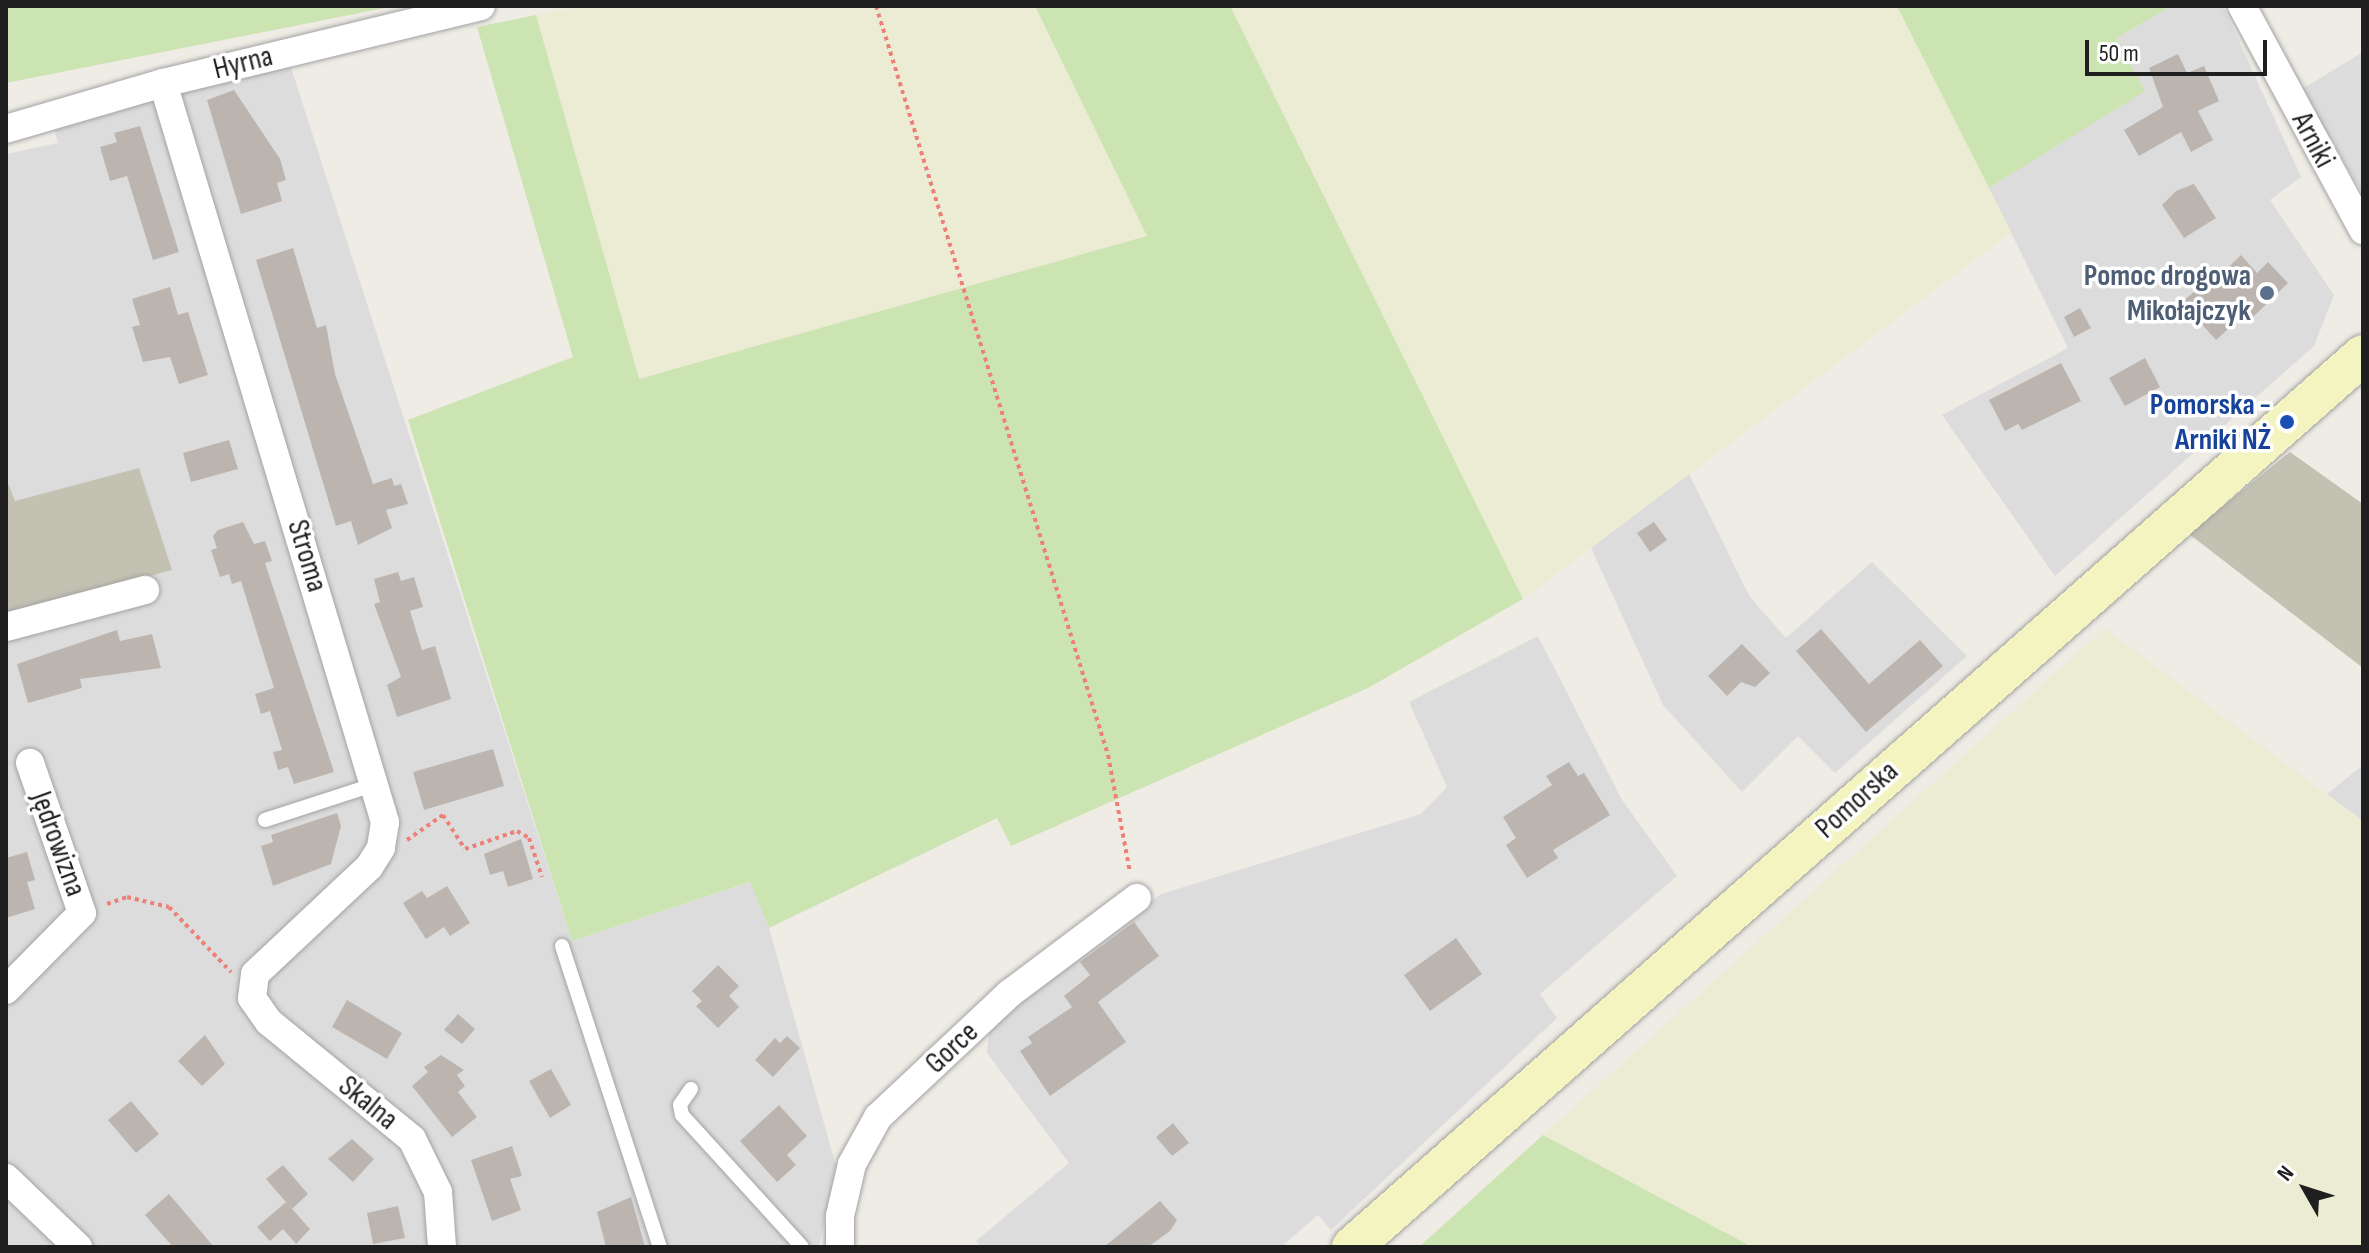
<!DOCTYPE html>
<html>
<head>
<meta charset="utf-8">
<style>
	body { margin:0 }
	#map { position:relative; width:2369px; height:1253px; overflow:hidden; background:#efece6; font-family:"Sofia Sans Condensed",sans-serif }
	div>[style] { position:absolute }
	.residential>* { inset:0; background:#dddcdc }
	.construction>* { inset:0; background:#c3c2b2 }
	.farmland>* { inset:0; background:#ebecd3 }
	.grass>* { inset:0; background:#cce4b1 }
	.building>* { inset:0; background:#bcb5af }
	.path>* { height:4px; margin-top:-2px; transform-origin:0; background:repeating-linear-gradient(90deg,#ed8179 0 4px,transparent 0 8px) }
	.roads { filter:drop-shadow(0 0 2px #a3a3a3) drop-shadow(0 0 2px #a3a3a3) }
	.lane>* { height:14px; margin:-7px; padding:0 7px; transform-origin:7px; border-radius:7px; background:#fff }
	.street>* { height:28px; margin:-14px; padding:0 14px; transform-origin:14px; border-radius:14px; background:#fff }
	.secondary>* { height:40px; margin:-20px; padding:0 20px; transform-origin:20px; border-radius:20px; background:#f3f4bf }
	.dots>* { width:22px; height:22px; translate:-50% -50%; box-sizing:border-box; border:4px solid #fff; border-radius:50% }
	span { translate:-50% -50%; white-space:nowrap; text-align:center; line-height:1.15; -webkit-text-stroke:7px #fff; paint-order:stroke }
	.street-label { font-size:30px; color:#1f1f1f }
	.service-label { font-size:30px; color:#4e5e75; font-weight:700 }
	.right { translate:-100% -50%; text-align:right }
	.transit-label { font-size:30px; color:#164399; font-weight:700 }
	.frame { position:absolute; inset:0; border:8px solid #1f1f1f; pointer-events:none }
	.north { position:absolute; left:2265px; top:1149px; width:80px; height:80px; -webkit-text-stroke:6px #fff; paint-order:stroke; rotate:309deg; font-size:22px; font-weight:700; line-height:32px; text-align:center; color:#1f1f1f }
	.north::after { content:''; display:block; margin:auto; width:28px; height:36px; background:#1f1f1f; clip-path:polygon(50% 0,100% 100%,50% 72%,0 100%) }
	.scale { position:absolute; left:2085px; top:40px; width:182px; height:36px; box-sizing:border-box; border:4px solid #1f1f1f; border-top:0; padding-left:10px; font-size:24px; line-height:28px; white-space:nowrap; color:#1f1f1f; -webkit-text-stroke:6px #fff; paint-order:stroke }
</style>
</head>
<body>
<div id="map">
	<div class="residential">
		<i style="clip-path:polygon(2172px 6px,2223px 6px,2301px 177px,2270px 200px,2334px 295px,2314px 346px,2055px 576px,1942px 415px,2068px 348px,1989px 188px,2144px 91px,2116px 38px)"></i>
		<i style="clip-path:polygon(2363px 52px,2363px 194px,2302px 89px)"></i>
		<i style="clip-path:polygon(288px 58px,572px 941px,751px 882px,769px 928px,836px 1166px,819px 1247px,6px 1247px,6px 154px,58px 143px,54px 128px)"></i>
		<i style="clip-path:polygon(1689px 474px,1750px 597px,1786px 638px,1872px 562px,1967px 656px,1835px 773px,1798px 736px,1742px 792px,1663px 705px,1591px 548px)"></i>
		<i style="clip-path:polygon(1538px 636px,1622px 800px,1677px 876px,1540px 994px,1557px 1018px,1331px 1230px,1318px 1215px,1281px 1247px,981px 1247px,976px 1241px,1069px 1163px,987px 1053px,990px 1020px,1161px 894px,1421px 814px,1447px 787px,1409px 702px)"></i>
		<i style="clip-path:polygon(2363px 765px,2363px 821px,2327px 794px)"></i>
	</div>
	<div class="construction">
		<i style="clip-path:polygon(2290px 452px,2363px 504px,2363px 668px,2189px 534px)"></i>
		<i style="clip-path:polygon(139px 468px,172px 570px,6px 614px,6px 478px,15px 501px)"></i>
	</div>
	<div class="farmland">
		<i style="clip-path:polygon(581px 6px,1035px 6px,1147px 236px,639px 380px,536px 15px)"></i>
		<i style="clip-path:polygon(1230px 6px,1897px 6px,2011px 232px,1523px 599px)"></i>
		<i style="clip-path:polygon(2105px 628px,2363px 821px,2363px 1247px,1752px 1247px,1543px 1135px)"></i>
	</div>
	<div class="grass">
		<i style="clip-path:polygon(6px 6px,395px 6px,6px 83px)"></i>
		<i style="clip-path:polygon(1035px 6px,1230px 6px,1523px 599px,1368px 688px,1011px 846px,997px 818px,769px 928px,750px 882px,572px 941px,408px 420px,573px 357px,477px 27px,536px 15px,639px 379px,1147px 236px)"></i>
		<i style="clip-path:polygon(1897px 6px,2172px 6px,2116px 38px,2145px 91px,1989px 188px)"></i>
		<i style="clip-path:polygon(1543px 1135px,1752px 1247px,1419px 1247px)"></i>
	</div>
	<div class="building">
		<i style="clip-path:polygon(2178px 54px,2187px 73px,2204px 66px,2219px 101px,2198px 111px,2213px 140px,2191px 152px,2181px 132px,2139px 156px,2124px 130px,2163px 107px,2149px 68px)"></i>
		<i style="clip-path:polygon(234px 90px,280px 159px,286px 180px,277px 183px,282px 201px,241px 214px,207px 100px)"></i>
		<i style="clip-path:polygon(140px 126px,179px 252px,153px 260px,127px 176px,110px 181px,100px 147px,117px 142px,114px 133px)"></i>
		<i style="clip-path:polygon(2194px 184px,2216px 218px,2184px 238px,2162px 205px,2176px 191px)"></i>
		<i style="clip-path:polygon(293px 248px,317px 328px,326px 325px,335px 374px,373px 484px,392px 478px,394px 486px,401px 484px,408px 504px,386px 510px,392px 528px,358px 545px,351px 521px,336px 526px,256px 260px)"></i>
		<i style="clip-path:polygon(2241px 255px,2257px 273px,2268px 262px,2288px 283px,2253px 317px,2248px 311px,2216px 340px,2182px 302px,2201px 286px,2205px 290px)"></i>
		<i style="clip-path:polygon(170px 287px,178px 315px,188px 312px,208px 375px,179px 384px,170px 357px,143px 362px,132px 327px,140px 325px,132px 299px)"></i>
		<i style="clip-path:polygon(2080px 308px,2091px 328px,2074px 337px,2064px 317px)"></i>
		<i style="clip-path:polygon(2145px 358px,2160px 387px,2125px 406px,2109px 378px)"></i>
		<i style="clip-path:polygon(2061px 363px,2081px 401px,2022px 430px,2018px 424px,2005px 431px,1989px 400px)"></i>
		<i style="clip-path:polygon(229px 440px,238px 469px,191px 482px,183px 453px)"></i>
		<i style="clip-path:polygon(243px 522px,254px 544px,265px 541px,272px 561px,265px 563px,334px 772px,294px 784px,288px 767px,278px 770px,273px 752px,282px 750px,270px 711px,261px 714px,255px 694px,274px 688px,241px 581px,232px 584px,229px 574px,220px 577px,211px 550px,217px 548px,213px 536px,218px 530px)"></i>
		<i style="clip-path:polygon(1654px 522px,1667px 540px,1650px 552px,1637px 533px)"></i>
		<i style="clip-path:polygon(398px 572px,401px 581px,414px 577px,423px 607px,410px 611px,422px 650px,435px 646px,451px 699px,397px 717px,387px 685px,401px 677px,374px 604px,380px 602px,374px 579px)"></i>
		<i style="clip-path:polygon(1821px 629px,1869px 684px,1920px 640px,1943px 666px,1866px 732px,1796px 651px)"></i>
		<i style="clip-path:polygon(117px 630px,120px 641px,152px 634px,161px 668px,80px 679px,82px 688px,28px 703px,17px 664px)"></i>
		<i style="clip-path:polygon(1742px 644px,1770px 673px,1755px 687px,1741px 682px,1727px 696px,1708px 676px)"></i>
		<i style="clip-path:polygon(493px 749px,504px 786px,424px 810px,413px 772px)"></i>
		<i style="clip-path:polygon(1569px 762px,1578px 776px,1584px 773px,1610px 815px,1553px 850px,1558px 858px,1527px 878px,1506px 845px,1516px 838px,1503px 817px,1552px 785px,1546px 776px)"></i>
		<i style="clip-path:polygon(337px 813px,341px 826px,331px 864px,273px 886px,261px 846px,273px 842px,271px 835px)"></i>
		<i style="clip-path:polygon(521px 839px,533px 879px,508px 887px,503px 871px,490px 875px,484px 854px)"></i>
		<i style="clip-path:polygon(27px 852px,35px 880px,27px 882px,35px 909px,6px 918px,6px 858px)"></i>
		<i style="clip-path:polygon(447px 886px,470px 923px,450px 936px,444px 927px,426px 939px,403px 903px,422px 891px,427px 898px)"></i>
		<i style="clip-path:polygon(1134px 922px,1159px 956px,1098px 1002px,1126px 1042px,1050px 1096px,1020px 1051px,1032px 1043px,1028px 1037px,1072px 1007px,1064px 996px,1090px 975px,1080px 962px)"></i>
		<i style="clip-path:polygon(1456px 938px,1482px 974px,1430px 1011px,1404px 975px)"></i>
		<i style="clip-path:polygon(718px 965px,739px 986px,729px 996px,739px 1007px,718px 1028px,696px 1006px,702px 1001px,692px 991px)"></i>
		<i style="clip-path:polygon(347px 1000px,402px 1033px,387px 1059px,332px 1027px)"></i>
		<i style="clip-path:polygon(458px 1014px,475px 1029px,462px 1044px,444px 1030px)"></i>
		<i style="clip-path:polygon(205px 1035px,225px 1064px,202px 1086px,178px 1061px)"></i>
		<i style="clip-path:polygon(787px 1036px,800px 1048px,773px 1077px,755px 1060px,775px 1038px,780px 1043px)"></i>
		<i style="clip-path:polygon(441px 1055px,464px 1070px,457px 1075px,465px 1086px,458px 1092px,477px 1117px,452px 1137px,412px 1086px,428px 1072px,424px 1067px)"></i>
		<i style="clip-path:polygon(551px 1069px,571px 1105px,550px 1118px,529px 1081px)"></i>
		<i style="clip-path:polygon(131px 1101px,159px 1134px,136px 1153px,108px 1120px)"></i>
		<i style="clip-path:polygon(779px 1105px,807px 1136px,787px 1155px,796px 1165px,777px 1182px,740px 1141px)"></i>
		<i style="clip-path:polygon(1173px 1123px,1189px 1143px,1172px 1156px,1156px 1137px)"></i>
		<i style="clip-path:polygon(352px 1139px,374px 1159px,353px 1182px,328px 1159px)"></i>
		<i style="clip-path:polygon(512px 1146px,522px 1176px,510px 1179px,521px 1210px,492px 1221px,471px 1160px)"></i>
		<i style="clip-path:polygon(283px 1165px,308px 1194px,292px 1209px,266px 1179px)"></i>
		<i style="clip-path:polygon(169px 1194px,214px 1247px,173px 1247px,145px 1215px)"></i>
		<i style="clip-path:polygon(631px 1197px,645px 1247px,606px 1247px,597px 1212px)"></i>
		<i style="clip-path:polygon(1160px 1201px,1177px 1220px,1170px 1231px,1148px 1247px,1104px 1247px)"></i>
		<i style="clip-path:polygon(286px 1202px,310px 1229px,296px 1244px,283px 1229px,270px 1241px,257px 1227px)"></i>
		<i style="clip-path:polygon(398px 1206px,405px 1238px,373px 1244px,367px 1213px)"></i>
	</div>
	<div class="path">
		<i style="left:876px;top:6px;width:784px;rotate:72.79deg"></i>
		<i style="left:1108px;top:755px;width:120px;rotate:79.4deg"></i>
		<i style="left:407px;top:840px;width:44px;rotate:-34.8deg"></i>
		<i style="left:443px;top:815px;width:40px;rotate:57.1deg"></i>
		<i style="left:465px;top:849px;width:55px;rotate:-19.1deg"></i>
		<i style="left:517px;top:831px;width:14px;rotate:30deg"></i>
		<i style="left:529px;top:838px;width:41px;rotate:71.6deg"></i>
		<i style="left:107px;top:904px;width:21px;rotate:-19deg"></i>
		<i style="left:127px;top:897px;width:43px;rotate:13.4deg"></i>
		<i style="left:169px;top:907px;width:90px;rotate:46.4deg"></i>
	</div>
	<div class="roads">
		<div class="lane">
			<i style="left:265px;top:820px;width:117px;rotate:-18deg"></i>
			<i style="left:562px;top:946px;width:317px;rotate:72deg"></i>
			<i style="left:691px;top:1089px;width:19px;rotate:125deg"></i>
			<i style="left:680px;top:1105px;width:10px;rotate:79deg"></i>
			<i style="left:682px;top:1115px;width:178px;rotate:47.7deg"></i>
		</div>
		<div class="street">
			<i style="left:2242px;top:6px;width:255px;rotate:61.6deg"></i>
			<i style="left:163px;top:83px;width:772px;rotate:73.28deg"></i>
			<i style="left:385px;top:822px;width:26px;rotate:99deg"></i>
			<i style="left:381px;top:848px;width:22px;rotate:122deg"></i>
			<i style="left:369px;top:867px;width:156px;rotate:136.8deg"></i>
			<i style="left:255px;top:974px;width:24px;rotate:97deg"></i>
			<i style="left:252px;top:998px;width:29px;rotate:55deg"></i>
			<i style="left:269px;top:1022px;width:185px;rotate:39.3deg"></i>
			<i style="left:412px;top:1139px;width:59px;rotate:63.9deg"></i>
			<i style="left:438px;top:1192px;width:55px;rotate:85.8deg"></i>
			<i style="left:6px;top:129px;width:164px;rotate:-16.3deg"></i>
			<i style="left:163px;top:83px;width:327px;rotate:-13.6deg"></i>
			<i style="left:6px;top:627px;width:144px;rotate:-14.9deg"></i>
			<i style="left:6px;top:990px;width:108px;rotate:-45.4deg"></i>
			<i style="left:82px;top:913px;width:159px;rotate:-109.1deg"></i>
			<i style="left:6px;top:1178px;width:100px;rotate:43.8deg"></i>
			<i style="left:840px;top:1247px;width:31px;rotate:-90deg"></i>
			<i style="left:840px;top:1216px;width:53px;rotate:-77deg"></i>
			<i style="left:852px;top:1164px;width:54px;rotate:-61deg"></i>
			<i style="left:878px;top:1117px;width:180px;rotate:-43.2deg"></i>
			<i style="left:1009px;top:994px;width:160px;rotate:-36.9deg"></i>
		</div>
		<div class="secondary">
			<i style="left:1352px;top:1247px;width:1348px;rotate:-41.42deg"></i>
		</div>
	</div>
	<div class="dots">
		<i style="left:2267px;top:293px;background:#5c6f8a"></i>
		<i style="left:2287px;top:422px;background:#1a4fb4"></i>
	</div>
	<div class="street-label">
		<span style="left:243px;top:63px;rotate:-14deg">Hyrna</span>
		<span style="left:2313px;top:140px;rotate:62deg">Arniki</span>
		<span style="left:307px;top:556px;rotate:73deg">Stroma</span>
		<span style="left:1857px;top:800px;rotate:-42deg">Pomorska</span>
		<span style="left:58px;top:844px;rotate:70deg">Jędrowizna</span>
		<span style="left:952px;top:1048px;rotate:-43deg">Gorce</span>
		<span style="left:368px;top:1103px;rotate:39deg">Skalna</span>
	</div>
	<div class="service-label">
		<span class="right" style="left:2251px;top:293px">Pomoc drogowa<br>Mikołajczyk</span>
	</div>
	<div class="transit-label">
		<span class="right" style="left:2271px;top:422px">Pomorska -<br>Arniki NŻ</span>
	</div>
	<div class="frame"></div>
	<div class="north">N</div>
	<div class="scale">50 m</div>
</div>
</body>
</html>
